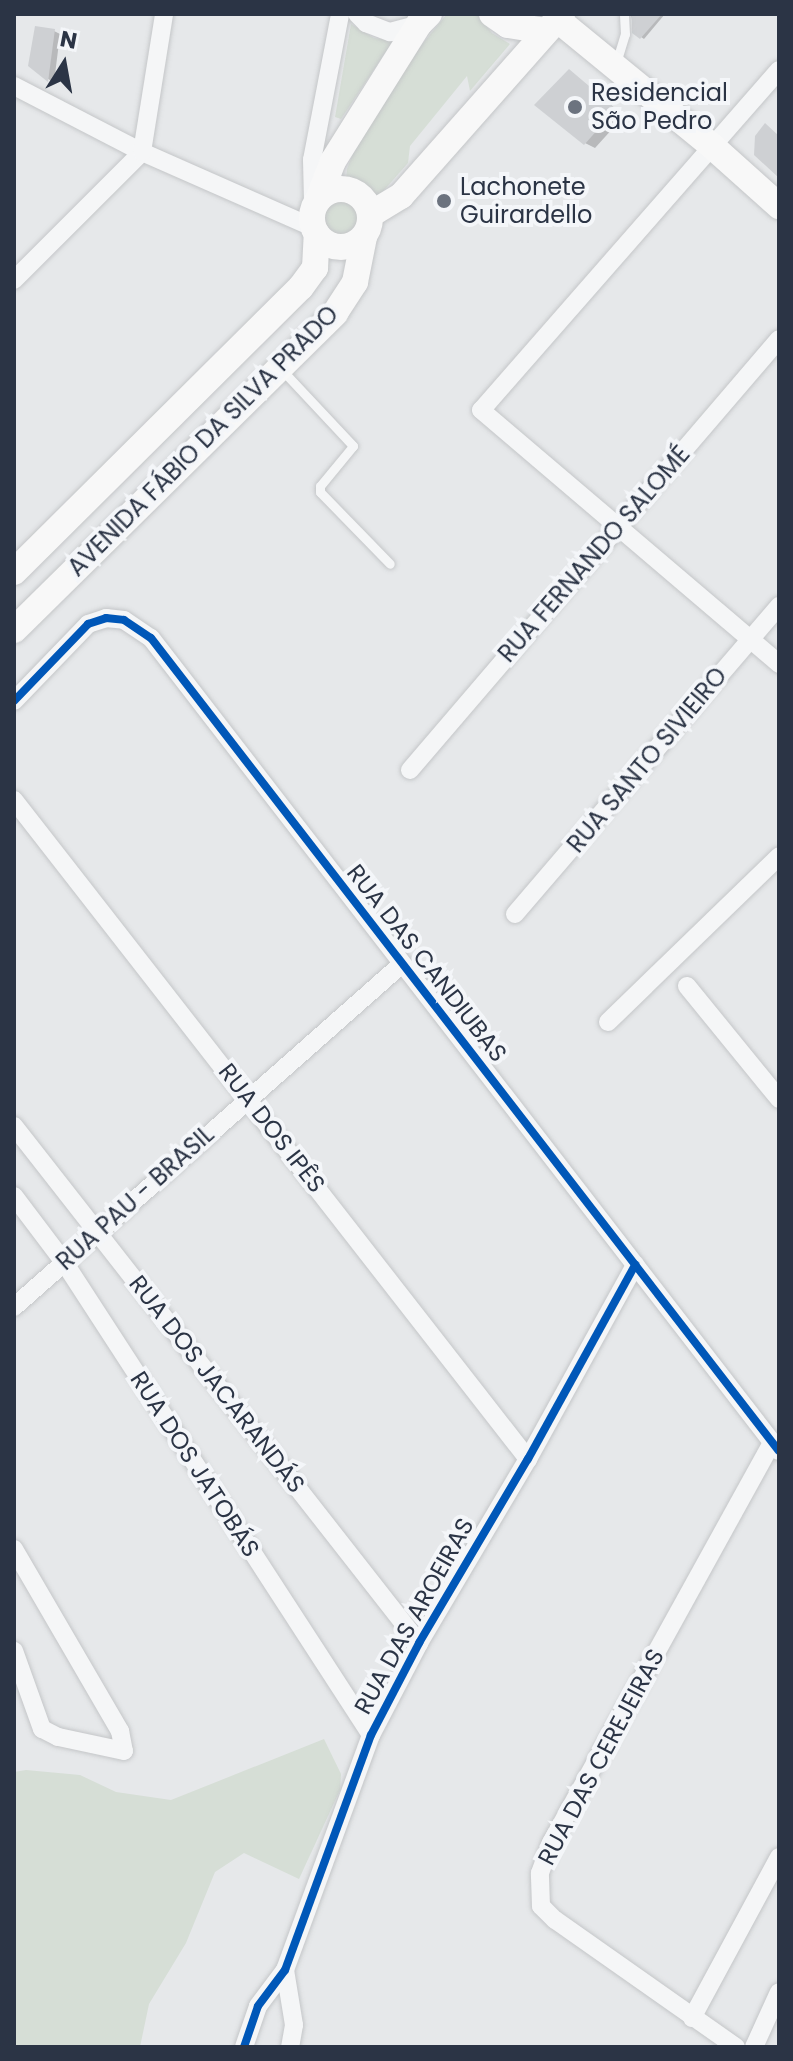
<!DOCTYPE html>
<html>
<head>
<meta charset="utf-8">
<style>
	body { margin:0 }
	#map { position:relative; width:793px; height:2061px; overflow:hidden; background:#e6e8ea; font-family:Poppins,sans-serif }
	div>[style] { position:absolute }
	.green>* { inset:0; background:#d6ded6 }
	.round { border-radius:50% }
	.shadow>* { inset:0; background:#0003 }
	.building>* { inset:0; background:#ced0d3 }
	.roads { filter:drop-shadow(0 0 2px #c4c6c8) drop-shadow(0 0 2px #c4c6c8) }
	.lane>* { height:9px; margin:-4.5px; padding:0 4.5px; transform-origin:4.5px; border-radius:4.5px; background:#f5f6f7 }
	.street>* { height:18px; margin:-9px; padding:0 9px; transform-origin:9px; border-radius:9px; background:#f5f6f7 }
	.secondary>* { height:26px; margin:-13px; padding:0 13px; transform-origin:13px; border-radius:13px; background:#f8f8f8 }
	.secondary>.ring { margin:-13px; padding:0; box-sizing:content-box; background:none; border:26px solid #f8f8f8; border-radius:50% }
	.cycleway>* { height:8px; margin:-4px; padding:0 4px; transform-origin:4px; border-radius:4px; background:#0057b8 }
	.dots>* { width:22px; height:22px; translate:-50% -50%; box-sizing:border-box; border:4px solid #f4f6f9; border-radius:50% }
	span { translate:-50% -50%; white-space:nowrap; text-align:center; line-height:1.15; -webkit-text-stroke:8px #f4f6f9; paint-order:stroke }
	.poi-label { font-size:24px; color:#2b3445 }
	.left { translate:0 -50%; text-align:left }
	.street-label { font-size:24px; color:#2b3445 }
	.frame { position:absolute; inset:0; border:16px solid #2b3445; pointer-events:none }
	.north { position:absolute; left:24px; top:24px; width:80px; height:80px; -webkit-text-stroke:6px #f4f6f9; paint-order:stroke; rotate:11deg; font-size:22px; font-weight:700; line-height:32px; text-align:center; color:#2b3445 }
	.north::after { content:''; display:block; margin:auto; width:28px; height:36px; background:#2b3445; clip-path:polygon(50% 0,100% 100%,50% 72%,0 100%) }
</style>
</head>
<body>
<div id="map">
	<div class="green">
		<i style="clip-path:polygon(447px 14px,477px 14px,492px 33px,510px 44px,470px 91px,467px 76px,410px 146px,408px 163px,378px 197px,361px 185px,346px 181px,347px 169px,357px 143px,396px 76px)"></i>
		<i style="clip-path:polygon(351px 24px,374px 38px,393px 41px,341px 119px,335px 117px)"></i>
		<i class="round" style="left:323px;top:199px;width:38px;height:38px"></i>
		<i style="clip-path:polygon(324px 1739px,341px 1774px,340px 1790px,299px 1879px,244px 1853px,215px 1872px,186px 1943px,149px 2004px,140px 2047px,14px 2047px,14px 1772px,26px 1770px,80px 1775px,116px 1792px,171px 1800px)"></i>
	</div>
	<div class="shadow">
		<i style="clip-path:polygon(631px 14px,665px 14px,644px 39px,634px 32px)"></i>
		<i style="clip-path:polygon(54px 31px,60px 34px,54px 83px,30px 66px)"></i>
		<i style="clip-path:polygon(570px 71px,624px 116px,595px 148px,585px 143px)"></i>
	</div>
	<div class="building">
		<i style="clip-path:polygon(632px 14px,662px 14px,640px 39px,632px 33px)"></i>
		<i style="clip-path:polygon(35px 26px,55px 29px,48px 82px,28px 66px)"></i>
		<i style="clip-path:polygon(569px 69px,616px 109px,584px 145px,534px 105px)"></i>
		<i style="clip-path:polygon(765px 123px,779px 136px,779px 178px,754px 155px,755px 136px)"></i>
	</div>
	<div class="roads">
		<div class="lane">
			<i style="left:616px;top:63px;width:30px;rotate:-73deg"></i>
			<i style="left:625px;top:34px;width:20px;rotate:-93deg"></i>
			<i style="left:282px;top:370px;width:104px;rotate:46.9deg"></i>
			<i style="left:353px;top:446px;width:52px;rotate:129.5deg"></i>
			<i style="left:320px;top:486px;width:6px;rotate:90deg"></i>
			<i style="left:320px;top:492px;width:100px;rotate:45.8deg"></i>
		</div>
		<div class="street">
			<i style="left:357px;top:14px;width:13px;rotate:45deg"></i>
			<i style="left:366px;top:23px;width:26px;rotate:21deg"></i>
			<i style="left:390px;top:32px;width:30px;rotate:-15deg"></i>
			<i style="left:779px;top:70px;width:452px;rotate:131.2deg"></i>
			<i style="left:481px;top:410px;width:392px;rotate:40.4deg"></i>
			<i style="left:14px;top:86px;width:144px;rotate:27.3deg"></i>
			<i style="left:142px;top:152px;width:188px;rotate:23.8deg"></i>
			<i style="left:313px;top:201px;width:41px;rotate:-91.4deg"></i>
			<i style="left:312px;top:160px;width:149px;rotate:-79.1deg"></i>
			<i style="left:14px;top:280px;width:181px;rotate:-45deg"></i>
			<i style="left:142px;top:152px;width:140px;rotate:-80.9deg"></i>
			<i style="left:14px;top:701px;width:107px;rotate:-46.1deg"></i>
			<i style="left:88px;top:624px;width:19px;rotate:-18deg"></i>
			<i style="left:106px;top:618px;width:18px;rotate:6deg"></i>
			<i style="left:124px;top:620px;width:32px;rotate:34deg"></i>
			<i style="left:151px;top:638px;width:1027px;rotate:52.32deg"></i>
			<i style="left:410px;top:770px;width:567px;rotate:-49.43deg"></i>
			<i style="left:14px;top:800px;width:836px;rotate:52.05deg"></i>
			<i style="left:515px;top:914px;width:406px;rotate:-49.4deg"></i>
			<i style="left:687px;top:986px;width:146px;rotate:50.8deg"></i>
			<i style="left:608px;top:1022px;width:238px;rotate:-44.1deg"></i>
			<i style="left:14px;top:1126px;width:657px;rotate:51.93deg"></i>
			<i style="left:14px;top:1196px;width:83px;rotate:52.9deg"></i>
			<i style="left:64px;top:1262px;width:564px;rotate:57.01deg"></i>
			<i style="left:14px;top:1307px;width:518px;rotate:-41.48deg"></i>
			<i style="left:14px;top:1549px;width:211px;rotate:59.8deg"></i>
			<i style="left:120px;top:1731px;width:20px;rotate:79deg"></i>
			<i style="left:124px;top:1751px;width:67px;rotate:-168deg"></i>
			<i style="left:58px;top:1737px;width:18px;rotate:-153deg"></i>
			<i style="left:42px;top:1729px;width:83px;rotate:-109.7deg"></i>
			<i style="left:285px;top:1970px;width:56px;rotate:80.7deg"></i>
			<i style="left:294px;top:2025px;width:22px;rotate:100deg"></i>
			<i style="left:692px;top:2018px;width:183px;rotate:-61.6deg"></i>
			<i style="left:244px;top:2047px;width:43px;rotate:-71.1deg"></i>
			<i style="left:258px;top:2006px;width:45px;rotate:-53.1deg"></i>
			<i style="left:285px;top:1970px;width:250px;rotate:-69.9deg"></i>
			<i style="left:371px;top:1735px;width:104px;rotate:-62.4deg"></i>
			<i style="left:419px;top:1643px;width:214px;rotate:-59.4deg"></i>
			<i style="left:528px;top:1459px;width:222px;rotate:-61.1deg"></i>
			<i style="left:736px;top:2047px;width:221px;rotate:-144.9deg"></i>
			<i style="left:555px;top:1920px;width:20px;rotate:-135deg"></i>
			<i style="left:541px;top:1906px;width:33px;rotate:-92deg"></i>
			<i style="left:540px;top:1873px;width:32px;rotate:-70deg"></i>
			<i style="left:551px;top:1843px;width:457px;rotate:-61.1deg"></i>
			<i style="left:754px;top:2047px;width:60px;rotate:-65.6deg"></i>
		</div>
		<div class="secondary">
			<i style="left:492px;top:14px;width:19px;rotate:35deg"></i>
			<i style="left:508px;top:25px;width:36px;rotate:9deg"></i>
			<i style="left:558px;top:20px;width:200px;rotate:39.3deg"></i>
			<i style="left:713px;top:147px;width:89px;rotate:41.8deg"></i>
			<i class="ring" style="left:312px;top:189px;width:32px;height:32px"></i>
			<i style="left:318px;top:200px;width:42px;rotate:-69deg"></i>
			<i style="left:333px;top:161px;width:162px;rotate:-57.9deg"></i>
			<i style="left:419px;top:24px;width:14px;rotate:-45deg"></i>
			<i style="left:371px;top:214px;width:35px;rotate:-31deg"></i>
			<i style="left:401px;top:196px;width:243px;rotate:-48.5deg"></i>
			<i style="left:14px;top:572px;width:404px;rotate:-44.8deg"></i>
			<i style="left:301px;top:287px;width:24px;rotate:-54deg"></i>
			<i style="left:315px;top:268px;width:34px;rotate:-87deg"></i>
			<i style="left:14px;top:630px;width:451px;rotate:-44.6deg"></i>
			<i style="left:335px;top:313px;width:37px;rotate:-57deg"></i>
			<i style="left:355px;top:282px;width:46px;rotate:-78.7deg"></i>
		</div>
	</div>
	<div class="cycleway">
		<i style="left:14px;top:701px;width:107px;rotate:-46.1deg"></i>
		<i style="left:88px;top:624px;width:19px;rotate:-18deg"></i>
		<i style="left:106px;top:618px;width:18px;rotate:6deg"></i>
		<i style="left:124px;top:620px;width:32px;rotate:34deg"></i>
		<i style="left:151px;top:638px;width:1027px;rotate:52.32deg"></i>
		<i style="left:244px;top:2047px;width:43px;rotate:-71.1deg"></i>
		<i style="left:258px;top:2006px;width:45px;rotate:-53.1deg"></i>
		<i style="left:285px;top:1970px;width:250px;rotate:-69.9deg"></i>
		<i style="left:371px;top:1735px;width:104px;rotate:-62.4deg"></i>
		<i style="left:419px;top:1643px;width:214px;rotate:-59.4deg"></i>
		<i style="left:528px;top:1459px;width:222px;rotate:-61.1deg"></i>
	</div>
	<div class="dots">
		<i style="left:575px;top:107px;background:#6c737f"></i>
		<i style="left:444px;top:201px;background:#6c737f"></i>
	</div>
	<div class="poi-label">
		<span class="left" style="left:591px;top:107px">Residencial<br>São Pedro</span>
		<span class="left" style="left:460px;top:201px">Lachonete<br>Guirardello</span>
	</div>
	<div class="street-label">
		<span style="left:203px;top:441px;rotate:-45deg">AVENIDA FÁBIO DA SILVA PRADO</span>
		<span style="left:594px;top:554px;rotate:-49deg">RUA FERNANDO SALOMÉ</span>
		<span style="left:647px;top:760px;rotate:-50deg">RUA SANTO SIVIEIRO</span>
		<span style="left:427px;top:963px;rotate:52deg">RUA DAS CANDIUBAS</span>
		<span style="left:272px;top:1128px;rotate:52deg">RUA DOS IPÊS</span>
		<span style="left:135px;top:1198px;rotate:-42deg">RUA PAU - BRASIL</span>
		<span style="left:217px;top:1384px;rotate:52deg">RUA DOS JACARANDÁS</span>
		<span style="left:195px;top:1464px;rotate:57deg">RUA DOS JATOBÁS</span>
		<span style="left:414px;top:1616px;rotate:-61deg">RUA DAS AROEIRAS</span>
		<span style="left:601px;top:1757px;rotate:-62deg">RUA DAS CEREJEIRAS</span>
	</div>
	<div class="frame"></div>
	<div class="north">N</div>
</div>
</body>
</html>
